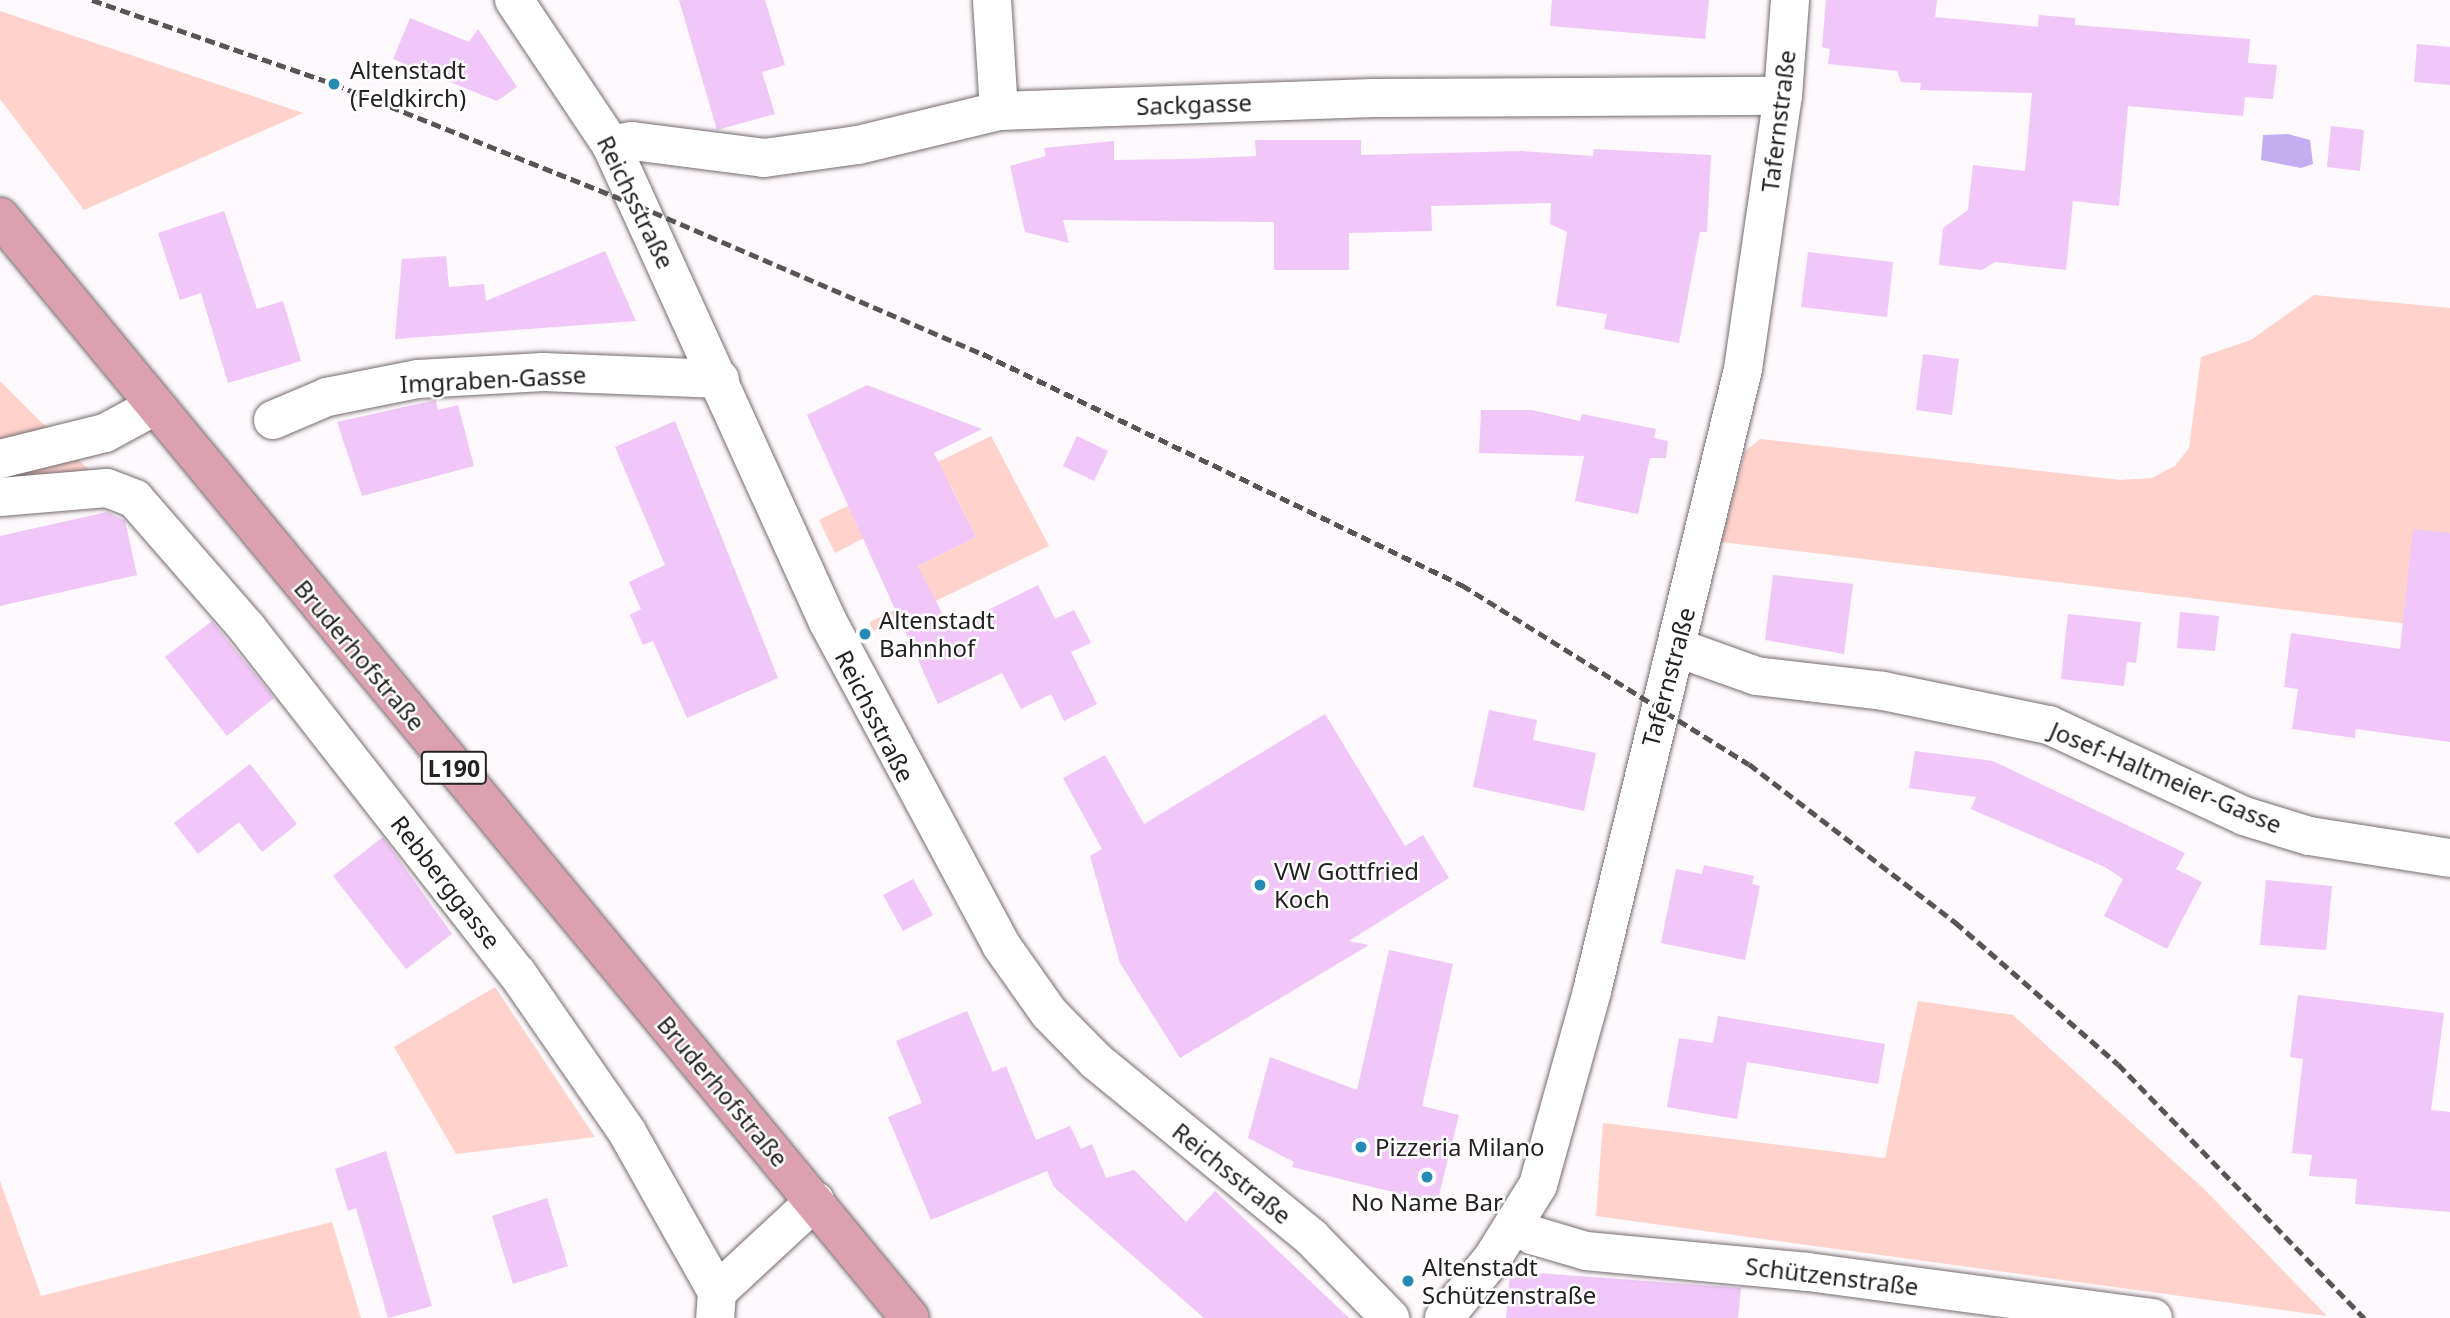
<!DOCTYPE html>
<html>
<head>
<meta charset="utf-8">
<style>
	body { margin:0 }
	#map { position:relative; width:2450px; height:1318px; overflow:hidden; background:#fef9fc; font-family:"Noto Sans",sans-serif }
	div>[style] { position:absolute }
	.green>* { inset:0; background:#ffd2cb }
	.water>* { inset:0; background:#c3aef2 }
	.building>* { inset:0; background:#f0c7f8 }
	.roads { filter:drop-shadow(0 0 2px #746c70) drop-shadow(0 0 2px #746c70) }
	.street>* { height:38px; margin:-19px; padding:0 19px; transform-origin:19px; border-radius:19px; background:#fff }
	.primary>* { height:38px; margin:-19px; padding:0 19px; transform-origin:19px; border-radius:19px; background:#dca1b0 }
	.rail>* { height:5px; margin-top:-2.5px; transform-origin:0; background:repeating-linear-gradient(90deg,#575455 0 10px,transparent 0 15px) }
	.dots>* { width:19px; height:19px; translate:-50% -50%; box-sizing:border-box; border:4px solid #fff; border-radius:50% }
	span { translate:-50% -50%; white-space:nowrap; text-align:center; line-height:1.15; -webkit-text-stroke:5px #fff; paint-order:stroke }
	.shield-label span { padding:2px 5px; background:#fff; border:2px solid; border-radius:5px; -webkit-text-stroke-width:0 }
	.shield-label { font-size:23px; color:#242122; font-weight:700 }
	.poi-label { font-size:24px; color:#242122 }
	.left { translate:0 -50%; text-align:left }
	.street-label { font-size:24px; color:#242122 }
</style>
</head>
<body>
<div id="map">
	<div class="green">
		<i style="clip-path:polygon(0 11px,303px 113px,84px 210px,0 99px)"></i>
		<i style="clip-path:polygon(2314px 295px,2450px 308px,2450px 629px,1721px 542px,1745px 451px,1760px 439px,2120px 480px,2152px 478px,2175px 466px,2189px 448px,2201px 357px,2251px 340px)"></i>
		<i style="clip-path:polygon(0 381px,107px 488px,0 497px)"></i>
		<i style="clip-path:polygon(991px 436px,1049px 546px,872px 632px,870px 622px,931px 592px,918px 566px,976px 537px,951px 486px,860px 529px,864px 538px,835px 553px,819px 520px)"></i>
		<i style="clip-path:polygon(495px 987px,595px 1137px,456px 1154px,394px 1047px)"></i>
		<i style="clip-path:polygon(1918px 1001px,2013px 1015px,2205px 1190px,2327px 1316px,1596px 1216px,1603px 1123px,1885px 1158px)"></i>
		<i style="clip-path:polygon(0 1181px,41px 1296px,332px 1222px,361px 1318px,0 1318px)"></i>
	</div>
	<div class="water">
		<i style="clip-path:polygon(2288px 134px,2310px 140px,2313px 164px,2301px 168px,2261px 160px,2263px 135px)"></i>
	</div>
	<div class="building">
		<i style="clip-path:polygon(679px 0,765px 0,785px 65px,762px 72px,775px 114px,717px 130px)"></i>
		<i style="clip-path:polygon(1552px 0,1709px 0,1705px 39px,1550px 26px)"></i>
		<i style="clip-path:polygon(1826px 0,1937px 0,1935px 17px,2038px 27px,2039px 15px,2075px 18px,2075px 25px,2250px 39px,2248px 63px,2277px 65px,2273px 99px,2245px 97px,2243px 116px,2128px 106px,2119px 206px,2073px 201px,2066px 270px,1995px 262px,1982px 270px,1939px 265px,1943px 228px,1968px 210px,1973px 165px,2025px 171px,2032px 93px,1920px 90px,1921px 83px,1901px 82px,1897px 71px,1828px 64px,1830px 49px,1822px 47px)"></i>
		<i style="clip-path:polygon(410px 18px,469px 42px,478px 29px,517px 87px,497px 101px,393px 59px)"></i>
		<i style="clip-path:polygon(2417px 44px,2450px 47px,2450px 85px,2414px 82px)"></i>
		<i style="clip-path:polygon(2331px 126px,2364px 130px,2360px 171px,2327px 167px)"></i>
		<i style="clip-path:polygon(1255px 140px,1361px 140px,1361px 155px,1522px 151px,1593px 156px,1594px 149px,1711px 155px,1707px 232px,1700px 232px,1679px 343px,1604px 329px,1607px 314px,1556px 306px,1567px 232px,1550px 224px,1551px 203px,1431px 206px,1432px 231px,1349px 233px,1349px 270px,1274px 270px,1274px 222px,1063px 220px,1069px 243px,1025px 232px,1010px 166px,1046px 156px,1044px 148px,1114px 141px,1114px 160px,1185px 159px,1256px 156px)"></i>
		<i style="clip-path:polygon(224px 211px,257px 309px,283px 301px,301px 361px,228px 383px,201px 293px,180px 300px,158px 233px)"></i>
		<i style="clip-path:polygon(605px 251px,636px 321px,395px 339px,402px 259px,446px 256px,449px 287px,484px 284px,486px 301px)"></i>
		<i style="clip-path:polygon(1808px 252px,1893px 262px,1887px 317px,1801px 307px)"></i>
		<i style="clip-path:polygon(1923px 354px,1959px 359px,1952px 415px,1916px 410px)"></i>
		<i style="clip-path:polygon(867px 385px,982px 429px,934px 453px,976px 537px,918px 566px,950px 629px,1038px 585px,1055px 619px,1074px 610px,1091px 643px,1071px 652px,1097px 704px,1064px 721px,1051px 694px,1021px 709px,1002px 673px,938px 704px,807px 415px)"></i>
		<i style="clip-path:polygon(436px 400px,438px 410px,458px 405px,474px 466px,362px 496px,337px 422px)"></i>
		<i style="clip-path:polygon(1481px 410px,1532px 410px,1580px 421px,1582px 414px,1656px 429px,1654px 438px,1668px 441px,1666px 458px,1650px 458px,1638px 514px,1575px 501px,1584px 456px,1479px 453px)"></i>
		<i style="clip-path:polygon(675px 421px,778px 678px,687px 718px,653px 641px,643px 645px,630px 615px,641px 609px,629px 582px,665px 565px,615px 447px)"></i>
		<i style="clip-path:polygon(1077px 436px,1108px 451px,1094px 481px,1063px 466px)"></i>
		<i style="clip-path:polygon(107px 512px,125px 521px,137px 575px,0 606px,0 536px)"></i>
		<i style="clip-path:polygon(2413px 529px,2450px 533px,2450px 742px,2356px 729px,2355px 738px,2292px 729px,2298px 689px,2284px 687px,2291px 633px,2400px 649px)"></i>
		<i style="clip-path:polygon(1773px 575px,1853px 584px,1844px 654px,1765px 640px)"></i>
		<i style="clip-path:polygon(2180px 612px,2219px 616px,2215px 651px,2177px 648px)"></i>
		<i style="clip-path:polygon(2068px 614px,2141px 622px,2136px 663px,2127px 662px,2124px 686px,2061px 679px)"></i>
		<i style="clip-path:polygon(212px 621px,274px 698px,227px 736px,165px 657px)"></i>
		<i style="clip-path:polygon(1489px 710px,1537px 720px,1533px 740px,1596px 753px,1584px 811px,1473px 787px)"></i>
		<i style="clip-path:polygon(1325px 714px,1405px 846px,1423px 835px,1449px 878px,1349px 941px,1369px 945px,1180px 1058px,1120px 963px,1090px 856px,1102px 849px,1063px 778px,1105px 755px,1144px 824px)"></i>
		<i style="clip-path:polygon(1915px 751px,1993px 761px,2185px 853px,2176px 869px,2202px 882px,2167px 949px,2104px 916px,2123px 879px,2105px 867px,1971px 809px,1976px 797px,1909px 788px)"></i>
		<i style="clip-path:polygon(250px 764px,297px 824px,262px 852px,239px 822px,198px 854px,174px 823px)"></i>
		<i style="clip-path:polygon(383px 837px,452px 934px,406px 969px,333px 876px)"></i>
		<i style="clip-path:polygon(1704px 865px,1754px 876px,1752px 884px,1760px 886px,1745px 960px,1661px 943px,1676px 869px,1702px 874px)"></i>
		<i style="clip-path:polygon(913px 879px,933px 915px,903px 931px,883px 895px)"></i>
		<i style="clip-path:polygon(2266px 880px,2332px 886px,2326px 950px,2260px 945px)"></i>
		<i style="clip-path:polygon(1389px 950px,1453px 964px,1422px 1106px,1459px 1115px,1437px 1203px,1292px 1167px,1294px 1162px,1248px 1138px,1270px 1057px,1357px 1090px)"></i>
		<i style="clip-path:polygon(2298px 995px,2444px 1013px,2431px 1110px,2450px 1112px,2450px 1212px,2355px 1204px,2357px 1179px,2309px 1176px,2312px 1155px,2292px 1153px,2303px 1059px,2290px 1057px)"></i>
		<i style="clip-path:polygon(967px 1011px,993px 1072px,1006px 1066px,1036px 1140px,1070px 1126px,1081px 1149px,1092px 1144px,1106px 1178px,1134px 1170px,1186px 1222px,1215px 1191px,1349px 1318px,1204px 1318px,1054px 1187px,1047px 1171px,931px 1220px,888px 1117px,922px 1103px,896px 1041px)"></i>
		<i style="clip-path:polygon(1718px 1016px,1885px 1044px,1878px 1084px,1747px 1062px,1737px 1119px,1667px 1107px,1679px 1038px,1713px 1043px)"></i>
		<i style="clip-path:polygon(386px 1151px,432px 1306px,388px 1318px,356px 1208px,348px 1211px,335px 1169px)"></i>
		<i style="clip-path:polygon(547px 1198px,568px 1266px,513px 1284px,492px 1216px)"></i>
		<i style="clip-path:polygon(1510px 1271px,1741px 1288px,1738px 1318px,1506px 1318px)"></i>
	</div>
	<div class="roads">
		<div class="street">
			<i style="left:514px;top:0;width:174px;rotate:56.2deg"></i>
			<i style="left:611px;top:145px;width:524px;rotate:65.54deg"></i>
			<i style="left:828px;top:622px;width:366px;rotate:61.8deg"></i>
			<i style="left:1001px;top:945px;width:83px;rotate:54.8deg"></i>
			<i style="left:1049px;top:1013px;width:67px;rotate:45.6deg"></i>
			<i style="left:1096px;top:1061px;width:279px;rotate:39.3deg"></i>
			<i style="left:1312px;top:1238px;width:112px;rotate:45.7deg"></i>
			<i style="left:992px;top:0;width:111px;rotate:86.4deg"></i>
			<i style="left:611px;top:145px;width:21px;rotate:-11deg"></i>
			<i style="left:632px;top:141px;width:133px;rotate:7.3deg"></i>
			<i style="left:764px;top:158px;width:95px;rotate:-7.9deg"></i>
			<i style="left:858px;top:145px;width:145px;rotate:-13.6deg"></i>
			<i style="left:999px;top:111px;width:374px;rotate:-2deg"></i>
			<i style="left:1373px;top:98px;width:410px;rotate:-0.3deg"></i>
			<i style="left:273px;top:420px;width:59px;rotate:-23.1deg"></i>
			<i style="left:327px;top:397px;width:93px;rotate:-11.2deg"></i>
			<i style="left:418px;top:379px;width:125px;rotate:-3.2deg"></i>
			<i style="left:543px;top:372px;width:177px;rotate:2.3deg"></i>
			<i style="left:0;top:459px;width:108px;rotate:-13.9deg"></i>
			<i style="left:105px;top:433px;width:55px;rotate:-28.4deg"></i>
			<i style="left:0;top:497px;width:107px;rotate:-4.8deg"></i>
			<i style="left:107px;top:488px;width:30px;rotate:21deg"></i>
			<i style="left:135px;top:499px;width:171px;rotate:49deg"></i>
			<i style="left:247px;top:628px;width:438px;rotate:52deg"></i>
			<i style="left:517px;top:973px;width:193px;rotate:55.3deg"></i>
			<i style="left:627px;top:1132px;width:184px;rotate:60.6deg"></i>
			<i style="left:717px;top:1292px;width:26px;rotate:94deg"></i>
			<i style="left:1678px;top:648px;width:83px;rotate:19.7deg"></i>
			<i style="left:1756px;top:676px;width:128px;rotate:6.7deg"></i>
			<i style="left:1883px;top:691px;width:169px;rotate:11.6deg"></i>
			<i style="left:2049px;top:725px;width:215px;rotate:25deg"></i>
			<i style="left:2244px;top:816px;width:68px;rotate:17.1deg"></i>
			<i style="left:2309px;top:836px;width:143px;rotate:8.9deg"></i>
			<i style="left:1517px;top:1224px;width:19px;rotate:36deg"></i>
			<i style="left:1532px;top:1235px;width:56px;rotate:16.5deg"></i>
			<i style="left:1586px;top:1251px;width:223px;rotate:5.4deg"></i>
			<i style="left:1808px;top:1272px;width:348px;rotate:7.6deg"></i>
			<i style="left:717px;top:1292px;width:134px;rotate:-42.9deg"></i>
			<i style="left:1444px;top:1318px;width:76px;rotate:-50.9deg"></i>
			<i style="left:1492px;top:1259px;width:87px;rotate:-58.1deg"></i>
			<i style="left:1538px;top:1185px;width:201px;rotate:-74.4deg"></i>
			<i style="left:1592px;top:991px;width:640px;rotate:-76.35deg"></i>
			<i style="left:1743px;top:369px;width:276px;rotate:-81.7deg"></i>
			<i style="left:1783px;top:96px;width:96px;rotate:-85.8deg"></i>
		</div>
		<div class="primary">
			<i style="left:0;top:217px;width:1428px;rotate:50.43deg"></i>
		</div>
	</div>
	<div class="rail">
		<i style="left:92px;top:0;width:256px;rotate:19.1deg"></i>
		<i style="left:334px;top:84px;width:328px;rotate:21.8deg"></i>
		<i style="left:639px;top:206px;width:374px;rotate:23.3deg"></i>
		<i style="left:983px;top:354px;width:532px;rotate:25.75deg"></i>
		<i style="left:1462px;top:585px;width:338px;rotate:32deg"></i>
		<i style="left:1749px;top:764px;width:260px;rotate:37.5deg"></i>
		<i style="left:1955px;top:922px;width:216px;rotate:41.1deg"></i>
		<i style="left:2118px;top:1064px;width:354px;rotate:45.9deg"></i>
	</div>
	<div class="dots">
		<i style="left:334px;top:84px;background:#268bb4"></i>
		<i style="left:865px;top:634px;background:#268bb4"></i>
		<i style="left:1260px;top:885px;background:#268bb4"></i>
		<i style="left:1361px;top:1147px;background:#268bb4"></i>
		<i style="left:1427px;top:1177px;background:#268bb4"></i>
		<i style="left:1408px;top:1281px;background:#268bb4"></i>
	</div>
	<div class="shield-label">
		<span style="left:454px;top:768px">L190</span>
	</div>
	<div class="poi-label">
		<span class="left" style="left:350px;top:84px">Altenstadt<br>(Feldkirch)</span>
		<span class="left" style="left:879px;top:634px">Altenstadt<br>Bahnhof</span>
		<span class="left" style="left:1274px;top:885px">VW Gottfried<br>Koch</span>
		<span class="left" style="left:1375px;top:1147px">Pizzeria Milano</span>
		<span style="left:1427px;top:1202px">No Name Bar</span>
		<span class="left" style="left:1422px;top:1281px">Altenstadt<br>Schützenstraße</span>
	</div>
	<div class="street-label">
		<span style="left:1194px;top:104px;rotate:-2deg">Sackgasse</span>
		<span style="left:1778px;top:121px;rotate:-83deg">Tafernstraße</span>
		<span style="left:636px;top:202px;rotate:64deg">Reichsstraße</span>
		<span style="left:493px;top:379px;rotate:-3deg">Imgraben-Gasse</span>
		<span style="left:360px;top:655px;rotate:50deg">Bruderhofstraße</span>
		<span style="left:1668px;top:677px;rotate:-75deg">Tafernstraße</span>
		<span style="left:875px;top:716px;rotate:63deg">Reichsstraße</span>
		<span style="left:2166px;top:777px;rotate:23deg">Josef-Haltmeier-Gasse</span>
		<span style="left:446px;top:882px;rotate:52deg">Rebberggasse</span>
		<span style="left:723px;top:1091px;rotate:50deg">Bruderhofstraße</span>
		<span style="left:1232px;top:1173px;rotate:39deg">Reichsstraße</span>
		<span style="left:1832px;top:1276px;rotate:7deg">Schützenstraße</span>
	</div>
</div>
</body>
</html>
